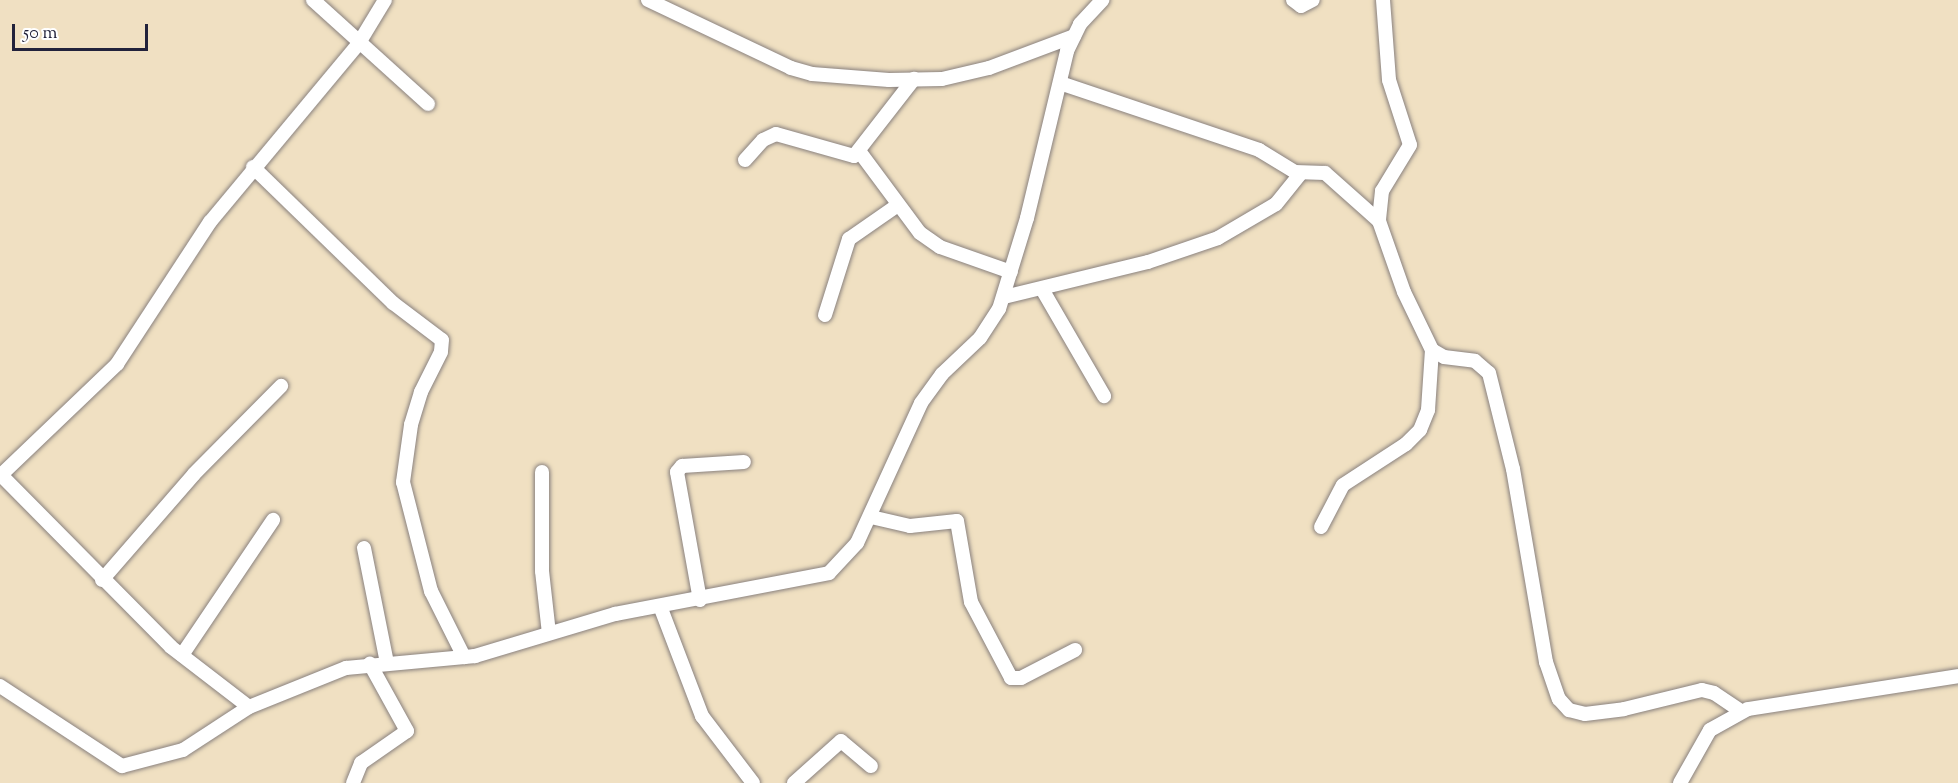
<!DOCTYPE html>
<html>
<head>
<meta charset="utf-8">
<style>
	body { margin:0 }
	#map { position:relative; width:1958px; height:783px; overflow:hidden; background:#f0e0c2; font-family:"Sorts Mill Goudy",serif }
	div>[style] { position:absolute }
	.roads { filter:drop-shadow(0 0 2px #89817e) drop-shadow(0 0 2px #89817e) }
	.street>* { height:14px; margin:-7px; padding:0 7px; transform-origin:7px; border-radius:7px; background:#fff }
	span { translate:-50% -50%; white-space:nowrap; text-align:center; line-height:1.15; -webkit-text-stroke:5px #fff; paint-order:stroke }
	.scale { position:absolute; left:12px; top:24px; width:136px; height:27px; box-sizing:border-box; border:3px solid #22223b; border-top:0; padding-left:8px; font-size:18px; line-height:21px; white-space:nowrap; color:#22223b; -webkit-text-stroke:4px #fff; paint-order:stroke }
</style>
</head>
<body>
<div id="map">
	<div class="roads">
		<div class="street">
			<i style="left:313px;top:0;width:155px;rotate:42.1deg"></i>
			<i style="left:648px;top:0;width:158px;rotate:25.4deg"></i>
			<i style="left:791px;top:68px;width:22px;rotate:16deg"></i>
			<i style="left:812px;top:74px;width:77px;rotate:4.5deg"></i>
			<i style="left:889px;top:80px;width:53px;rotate:-1.1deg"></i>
			<i style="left:942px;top:79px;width:48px;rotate:-13.2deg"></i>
			<i style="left:989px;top:68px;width:91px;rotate:-20.6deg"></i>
			<i style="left:1293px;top:0;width:10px;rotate:37deg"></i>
			<i style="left:1301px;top:6px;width:13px;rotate:-27deg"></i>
			<i style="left:1383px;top:0;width:80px;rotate:85.7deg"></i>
			<i style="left:1389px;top:80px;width:68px;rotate:72.1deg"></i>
			<i style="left:1410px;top:145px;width:54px;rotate:121.3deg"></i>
			<i style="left:1382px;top:191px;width:30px;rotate:96deg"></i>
			<i style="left:1379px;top:221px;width:75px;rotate:70.6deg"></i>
			<i style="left:1404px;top:292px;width:64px;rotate:64.2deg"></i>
			<i style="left:1432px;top:350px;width:14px;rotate:30deg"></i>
			<i style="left:1444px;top:357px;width:31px;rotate:7deg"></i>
			<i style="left:1475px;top:361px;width:18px;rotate:41deg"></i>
			<i style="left:1489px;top:373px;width:99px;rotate:76deg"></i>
			<i style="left:1513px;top:469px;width:196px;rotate:80.3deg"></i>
			<i style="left:1546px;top:662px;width:39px;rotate:71deg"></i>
			<i style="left:1559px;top:699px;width:15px;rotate:48deg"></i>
			<i style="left:1569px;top:710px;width:16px;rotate:14deg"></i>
			<i style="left:1585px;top:714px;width:39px;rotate:-7deg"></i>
			<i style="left:1624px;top:709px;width:80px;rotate:-13.7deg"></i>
			<i style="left:1702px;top:690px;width:12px;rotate:14deg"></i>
			<i style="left:1714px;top:693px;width:32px;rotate:34deg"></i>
			<i style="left:1060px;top:83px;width:210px;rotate:18.6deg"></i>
			<i style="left:1259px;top:150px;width:42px;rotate:31.4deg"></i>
			<i style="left:1295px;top:172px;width:30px;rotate:2deg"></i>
			<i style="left:1325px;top:173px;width:72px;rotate:41.6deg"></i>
			<i style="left:859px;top:151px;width:102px;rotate:53.4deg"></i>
			<i style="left:920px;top:233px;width:24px;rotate:35deg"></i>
			<i style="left:940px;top:247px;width:75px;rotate:19.4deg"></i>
			<i style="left:745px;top:160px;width:27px;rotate:-48deg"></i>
			<i style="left:763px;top:140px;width:14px;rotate:-25deg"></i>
			<i style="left:776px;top:134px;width:81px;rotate:15.8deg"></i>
			<i style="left:854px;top:156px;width:98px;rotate:-52.1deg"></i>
			<i style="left:253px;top:167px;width:195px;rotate:44.2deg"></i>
			<i style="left:393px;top:303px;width:61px;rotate:37.1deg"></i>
			<i style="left:442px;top:340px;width:12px;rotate:95deg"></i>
			<i style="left:441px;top:352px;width:45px;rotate:116.6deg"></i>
			<i style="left:421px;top:392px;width:34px;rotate:107deg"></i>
			<i style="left:411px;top:425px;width:58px;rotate:98deg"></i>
			<i style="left:403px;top:482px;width:113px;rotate:75.6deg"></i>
			<i style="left:431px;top:591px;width:74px;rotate:63.4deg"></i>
			<i style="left:1042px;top:289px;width:124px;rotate:59.9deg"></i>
			<i style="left:1004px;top:297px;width:148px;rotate:-13.7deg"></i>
			<i style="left:1148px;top:262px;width:74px;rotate:-18.9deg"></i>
			<i style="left:1218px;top:238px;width:67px;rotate:-30.4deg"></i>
			<i style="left:1276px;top:204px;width:38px;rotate:-51deg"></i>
			<i style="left:825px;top:315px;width:80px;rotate:-72.5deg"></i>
			<i style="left:849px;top:239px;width:60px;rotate:-34.8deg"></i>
			<i style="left:542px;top:472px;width:99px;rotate:90deg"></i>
			<i style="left:542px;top:571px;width:62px;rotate:83.6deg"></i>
			<i style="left:0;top:474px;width:243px;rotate:45.3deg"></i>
			<i style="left:171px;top:647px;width:98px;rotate:37.6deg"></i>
			<i style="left:249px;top:707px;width:105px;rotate:-21.9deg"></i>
			<i style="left:346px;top:668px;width:130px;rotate:-5.3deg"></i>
			<i style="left:475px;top:656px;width:146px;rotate:-16.7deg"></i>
			<i style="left:615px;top:614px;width:218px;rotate:-10.8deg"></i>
			<i style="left:829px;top:573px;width:41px;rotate:-47deg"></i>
			<i style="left:857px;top:543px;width:154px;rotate:-65.4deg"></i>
			<i style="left:921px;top:403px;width:36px;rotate:-54deg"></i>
			<i style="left:942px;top:374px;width:52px;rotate:-43.5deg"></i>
			<i style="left:980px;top:338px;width:35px;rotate:-57deg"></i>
			<i style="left:999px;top:309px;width:95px;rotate:-72.9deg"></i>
			<i style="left:1027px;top:218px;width:172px;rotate:-76.5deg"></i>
			<i style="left:1067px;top:51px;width:30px;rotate:-64deg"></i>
			<i style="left:1080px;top:24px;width:33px;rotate:-47deg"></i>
			<i style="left:1px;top:475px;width:161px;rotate:-43.7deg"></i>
			<i style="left:117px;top:364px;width:170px;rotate:-56.8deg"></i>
			<i style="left:210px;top:222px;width:233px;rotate:-50.2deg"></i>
			<i style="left:359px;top:43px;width:50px;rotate:-58.8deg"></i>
			<i style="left:871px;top:517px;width:40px;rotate:13deg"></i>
			<i style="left:910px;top:526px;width:47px;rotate:-6.1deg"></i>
			<i style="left:957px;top:521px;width:82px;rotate:80.2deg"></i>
			<i style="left:971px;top:602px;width:86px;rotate:62.2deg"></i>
			<i style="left:1011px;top:678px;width:10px"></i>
			<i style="left:1021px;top:678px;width:61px;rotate:-27.4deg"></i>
			<i style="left:1321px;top:527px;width:47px;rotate:-62.4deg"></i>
			<i style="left:1343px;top:485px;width:75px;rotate:-33.1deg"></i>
			<i style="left:1406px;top:444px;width:20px;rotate:-45deg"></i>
			<i style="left:1420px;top:430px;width:22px;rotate:-68deg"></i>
			<i style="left:1428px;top:410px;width:60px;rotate:-86.2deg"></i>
			<i style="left:364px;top:548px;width:117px;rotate:78.7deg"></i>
			<i style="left:102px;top:580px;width:140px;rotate:-49deg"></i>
			<i style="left:194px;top:474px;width:124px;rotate:-45.3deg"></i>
			<i style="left:700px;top:600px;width:130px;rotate:-100.2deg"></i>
			<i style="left:677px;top:472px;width:8px;rotate:-50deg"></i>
			<i style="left:682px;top:466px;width:62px;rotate:-3.7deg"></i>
			<i style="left:660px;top:606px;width:118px;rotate:69.1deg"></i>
			<i style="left:702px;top:716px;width:84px;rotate:52.7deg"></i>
			<i style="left:182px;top:655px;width:163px;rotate:-56deg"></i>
			<i style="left:0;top:686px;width:146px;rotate:33.3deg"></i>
			<i style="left:122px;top:766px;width:63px;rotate:-14.7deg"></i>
			<i style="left:183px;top:750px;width:79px;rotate:-33.1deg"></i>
			<i style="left:353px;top:783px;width:22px;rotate:-68deg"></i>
			<i style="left:361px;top:763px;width:56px;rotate:-34.8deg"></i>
			<i style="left:407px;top:731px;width:77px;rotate:-118.9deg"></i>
			<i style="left:794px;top:783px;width:63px;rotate:-41.8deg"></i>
			<i style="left:841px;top:741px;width:39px;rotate:40deg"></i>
			<i style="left:1680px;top:783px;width:61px;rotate:-60.5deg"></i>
			<i style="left:1710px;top:730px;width:43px;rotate:-28.9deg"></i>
			<i style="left:1748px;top:709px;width:213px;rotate:-8.9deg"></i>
		</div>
	</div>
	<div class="scale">50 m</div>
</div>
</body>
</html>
